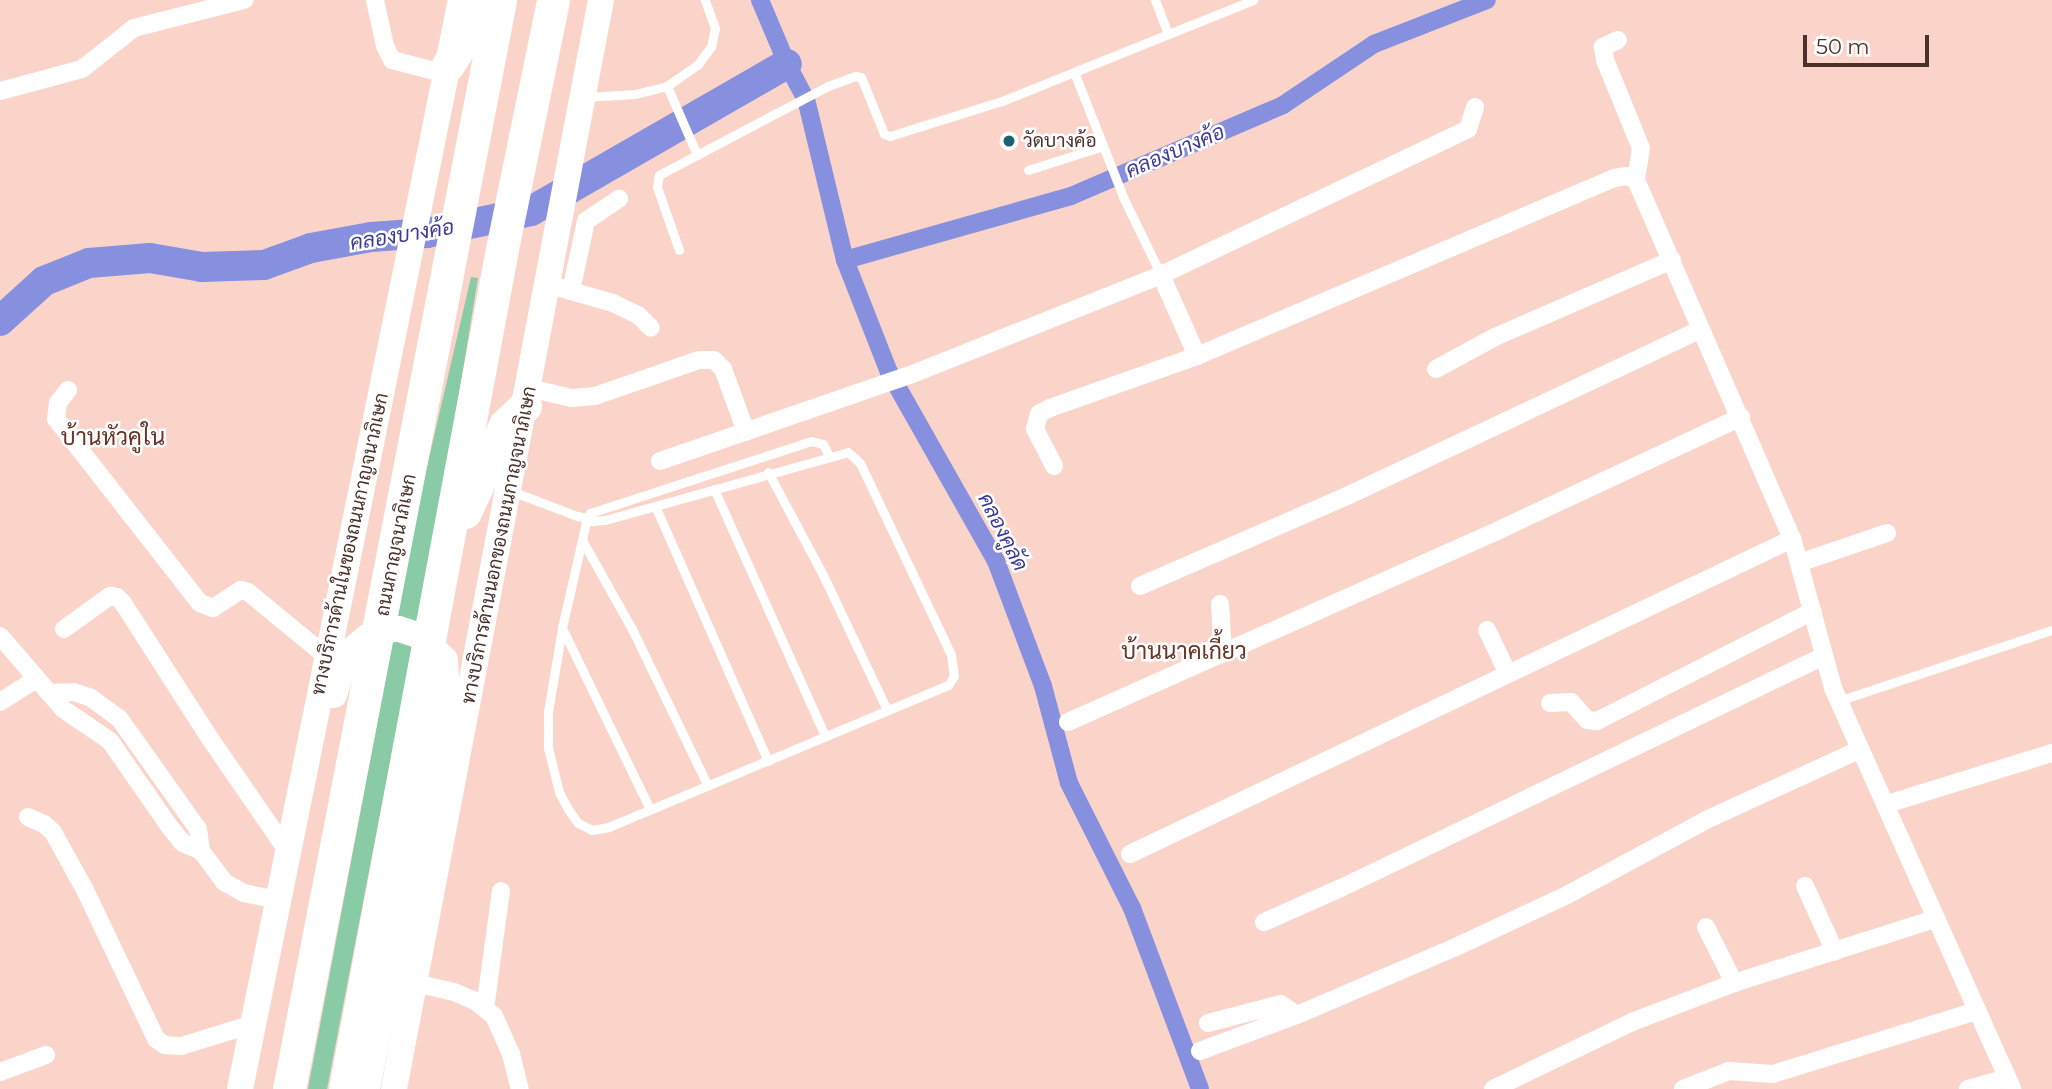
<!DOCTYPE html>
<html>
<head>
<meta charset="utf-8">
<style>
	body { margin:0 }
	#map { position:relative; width:2052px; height:1089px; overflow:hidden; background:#fbd4c9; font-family:Montserrat,Sarabun,sans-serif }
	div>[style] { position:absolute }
	.green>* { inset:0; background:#89cba4 }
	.canal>* { height:18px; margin:-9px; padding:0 9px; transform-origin:9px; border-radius:9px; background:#8690df }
	.river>* { height:30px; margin:-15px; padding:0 15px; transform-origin:15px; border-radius:15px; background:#8690df }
	.lane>* { height:9px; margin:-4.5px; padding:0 4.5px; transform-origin:4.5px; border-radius:4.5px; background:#fff }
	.street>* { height:18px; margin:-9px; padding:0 9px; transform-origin:9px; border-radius:9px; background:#fff }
	.secondary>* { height:26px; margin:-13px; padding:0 13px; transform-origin:13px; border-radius:13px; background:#fff }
	.highway>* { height:33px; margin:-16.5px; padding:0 16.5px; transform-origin:16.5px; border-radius:16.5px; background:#fff }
	.dots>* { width:19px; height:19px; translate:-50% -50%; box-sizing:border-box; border:4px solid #fff; border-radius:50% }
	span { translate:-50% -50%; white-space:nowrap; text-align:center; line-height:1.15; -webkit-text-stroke:5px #fff; paint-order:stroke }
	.poi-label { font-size:19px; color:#4b322b }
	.left { translate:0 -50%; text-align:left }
	.street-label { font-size:19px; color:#4b322b }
	.water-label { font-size:21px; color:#3b3c97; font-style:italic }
	.quarter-label { font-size:23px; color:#683526 }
	.scale { position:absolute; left:1803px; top:35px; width:126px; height:32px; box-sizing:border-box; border:4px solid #4b322b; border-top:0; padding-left:9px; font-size:21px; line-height:24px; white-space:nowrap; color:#4b322b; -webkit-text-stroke:5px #fff; paint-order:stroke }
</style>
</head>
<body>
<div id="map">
	<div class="green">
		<i style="clip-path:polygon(471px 277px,478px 278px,448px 462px,327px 1089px,308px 1089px,420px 497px)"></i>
	</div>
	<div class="canal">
		<i style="left:760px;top:0;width:69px;rotate:67.1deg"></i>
		<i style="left:787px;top:64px;width:40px;rotate:62deg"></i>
		<i style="left:806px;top:99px;width:166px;rotate:76.4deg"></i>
		<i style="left:845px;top:260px;width:120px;rotate:68.6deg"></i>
		<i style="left:889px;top:372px;width:217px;rotate:60.5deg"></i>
		<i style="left:996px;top:561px;width:134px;rotate:69.4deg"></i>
		<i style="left:1043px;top:686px;width:100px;rotate:75deg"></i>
		<i style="left:1069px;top:783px;width:140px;rotate:63.3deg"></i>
		<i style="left:1132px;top:908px;width:193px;rotate:69.4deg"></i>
		<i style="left:845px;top:260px;width:235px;rotate:-15.8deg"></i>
		<i style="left:1071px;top:196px;width:231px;rotate:-23.2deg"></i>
		<i style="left:1283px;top:105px;width:110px;rotate:-33.8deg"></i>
		<i style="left:1374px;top:44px;width:121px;rotate:-21.3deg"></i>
	</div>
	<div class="river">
		<i style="left:0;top:321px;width:59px;rotate:-42.3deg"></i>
		<i style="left:44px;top:281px;width:48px;rotate:-21.8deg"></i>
		<i style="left:89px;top:263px;width:61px;rotate:-4.7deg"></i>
		<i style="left:150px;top:258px;width:53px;rotate:9.8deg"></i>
		<i style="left:202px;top:267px;width:62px;rotate:-1.8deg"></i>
		<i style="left:264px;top:265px;width:50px;rotate:-19.9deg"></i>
		<i style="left:311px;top:248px;width:61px;rotate:-10.4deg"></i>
		<i style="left:371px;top:237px;width:56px;rotate:-4.1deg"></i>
		<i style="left:427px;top:233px;width:106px;rotate:-11.9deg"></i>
		<i style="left:531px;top:211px;width:295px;rotate:-29.9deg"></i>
	</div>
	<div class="lane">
		<i style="left:1155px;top:0;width:36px;rotate:69deg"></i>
		<i style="left:667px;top:86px;width:75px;rotate:66.5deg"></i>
		<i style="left:586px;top:97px;width:49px;rotate:-3.5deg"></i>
		<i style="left:635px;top:94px;width:33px;rotate:-14deg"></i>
		<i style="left:667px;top:86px;width:38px;rotate:-35deg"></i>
		<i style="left:698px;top:64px;width:21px;rotate:-53deg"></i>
		<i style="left:711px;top:47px;width:19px;rotate:-78deg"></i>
		<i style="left:715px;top:28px;width:30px;rotate:-110deg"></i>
		<i style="left:1028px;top:170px;width:79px;rotate:-17.7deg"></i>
		<i style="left:679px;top:250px;width:67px;rotate:-109.2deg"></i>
		<i style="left:657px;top:187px;width:12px;rotate:-81deg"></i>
		<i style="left:659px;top:175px;width:191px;rotate:-27.8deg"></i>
		<i style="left:828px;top:86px;width:29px;rotate:-20deg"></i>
		<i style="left:855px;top:76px;width:6px;rotate:9deg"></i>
		<i style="left:861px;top:77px;width:61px;rotate:68deg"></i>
		<i style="left:884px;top:134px;width:6px;rotate:18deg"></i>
		<i style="left:890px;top:136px;width:117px;rotate:-17.4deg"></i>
		<i style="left:1002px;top:101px;width:78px;rotate:-21.9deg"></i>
		<i style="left:1161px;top:275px;width:85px;rotate:-116deg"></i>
		<i style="left:1124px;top:199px;width:136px;rotate:-111.5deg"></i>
		<i style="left:1074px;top:72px;width:193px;rotate:-21.9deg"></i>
		<i style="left:768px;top:472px;width:117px;rotate:61.9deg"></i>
		<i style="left:823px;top:575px;width:149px;rotate:64.6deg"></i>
		<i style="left:714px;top:489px;width:271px;rotate:65.8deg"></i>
		<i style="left:511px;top:491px;width:71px;rotate:20.7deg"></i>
		<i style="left:577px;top:516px;width:10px;rotate:11deg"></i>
		<i style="left:587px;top:518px;width:7px;rotate:27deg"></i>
		<i style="left:593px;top:521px;width:12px;rotate:-5deg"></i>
		<i style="left:605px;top:520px;width:252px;rotate:-15.6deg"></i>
		<i style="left:848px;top:452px;width:16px;rotate:43deg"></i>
		<i style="left:860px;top:463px;width:212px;rotate:64.6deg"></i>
		<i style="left:951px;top:655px;width:21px;rotate:82deg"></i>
		<i style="left:954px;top:676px;width:11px;rotate:124deg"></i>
		<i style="left:948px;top:685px;width:368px;rotate:157.3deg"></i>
		<i style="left:609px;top:827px;width:17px;rotate:170deg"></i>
		<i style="left:592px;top:830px;width:16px;rotate:-153deg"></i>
		<i style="left:578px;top:823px;width:17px;rotate:-126deg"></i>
		<i style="left:568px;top:809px;width:19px;rotate:-118deg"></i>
		<i style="left:559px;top:792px;width:45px;rotate:-104deg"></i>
		<i style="left:548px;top:748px;width:36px;rotate:-90deg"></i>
		<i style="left:548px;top:712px;width:85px;rotate:-80.5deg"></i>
		<i style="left:562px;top:628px;width:113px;rotate:-77.2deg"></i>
		<i style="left:587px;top:518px;width:6px;rotate:-59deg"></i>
		<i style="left:590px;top:513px;width:232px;rotate:-18deg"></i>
		<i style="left:811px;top:441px;width:12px;rotate:14deg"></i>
		<i style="left:823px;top:444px;width:13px;rotate:63deg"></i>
		<i style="left:655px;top:506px;width:279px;rotate:66.1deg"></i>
		<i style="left:582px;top:540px;width:102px;rotate:60.7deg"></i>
		<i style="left:632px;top:629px;width:174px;rotate:64.2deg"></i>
		<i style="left:562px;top:628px;width:201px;rotate:64.1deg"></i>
		<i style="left:1838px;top:701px;width:225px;rotate:-18.4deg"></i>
	</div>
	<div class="street">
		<i style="left:375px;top:0;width:47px;rotate:77.7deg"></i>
		<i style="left:385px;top:46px;width:16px;rotate:63deg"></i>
		<i style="left:392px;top:60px;width:56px;rotate:14.5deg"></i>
		<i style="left:1618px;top:40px;width:17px;rotate:155deg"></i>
		<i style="left:1603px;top:47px;width:13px;rotate:81deg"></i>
		<i style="left:1605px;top:60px;width:95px;rotate:67.8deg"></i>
		<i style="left:1641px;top:148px;width:32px;rotate:99deg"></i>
		<i style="left:1636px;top:180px;width:391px;rotate:66.5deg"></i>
		<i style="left:1792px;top:538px;width:156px;rotate:74.7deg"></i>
		<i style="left:1833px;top:688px;width:439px;rotate:65.9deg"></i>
		<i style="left:0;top:91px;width:85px;rotate:-15deg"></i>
		<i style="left:82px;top:69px;width:66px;rotate:-38.3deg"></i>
		<i style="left:134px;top:28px;width:114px;rotate:-14.3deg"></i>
		<i style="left:1161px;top:275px;width:89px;rotate:66deg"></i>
		<i style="left:547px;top:284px;width:69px;rotate:16.1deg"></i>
		<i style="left:613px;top:303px;width:28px;rotate:26deg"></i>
		<i style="left:638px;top:315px;width:18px;rotate:45deg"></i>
		<i style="left:571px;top:291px;width:72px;rotate:-77.9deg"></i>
		<i style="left:586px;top:221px;width:40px;rotate:-34deg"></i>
		<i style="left:1436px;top:369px;width:67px;rotate:-28.5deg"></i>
		<i style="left:1495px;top:337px;width:193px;rotate:-23.5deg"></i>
		<i style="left:529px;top:388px;width:44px;rotate:13.1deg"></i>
		<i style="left:572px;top:398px;width:23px;rotate:-5deg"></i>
		<i style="left:595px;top:396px;width:110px;rotate:-19.1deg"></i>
		<i style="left:699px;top:360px;width:15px"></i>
		<i style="left:714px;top:360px;width:13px;rotate:45deg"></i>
		<i style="left:723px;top:369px;width:67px;rotate:69.9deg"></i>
		<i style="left:68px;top:390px;width:16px;rotate:128deg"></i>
		<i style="left:58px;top:403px;width:16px;rotate:97deg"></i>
		<i style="left:56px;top:419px;width:234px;rotate:52deg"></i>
		<i style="left:200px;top:603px;width:14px;rotate:21deg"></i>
		<i style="left:213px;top:608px;width:33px;rotate:-33deg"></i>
		<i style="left:241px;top:590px;width:7px;rotate:16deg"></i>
		<i style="left:248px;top:592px;width:101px;rotate:39.4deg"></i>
		<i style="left:660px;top:461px;width:264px;rotate:-19deg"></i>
		<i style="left:910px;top:375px;width:270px;rotate:-21.7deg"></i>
		<i style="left:1161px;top:275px;width:340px;rotate:-25.4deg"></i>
		<i style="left:1468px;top:129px;width:23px;rotate:-72deg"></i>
		<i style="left:1054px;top:466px;width:42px;rotate:-117.2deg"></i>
		<i style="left:1035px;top:429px;width:16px;rotate:-75deg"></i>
		<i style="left:1039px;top:414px;width:13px;rotate:-29deg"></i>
		<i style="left:1050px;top:408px;width:156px;rotate:-19.5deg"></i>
		<i style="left:1197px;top:356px;width:453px;rotate:-23.1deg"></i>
		<i style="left:1614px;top:178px;width:13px;rotate:-9deg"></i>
		<i style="left:1627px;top:176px;width:10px;rotate:24deg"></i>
		<i style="left:1799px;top:563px;width:93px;rotate:-18.8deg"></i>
		<i style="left:1140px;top:586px;width:228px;rotate:-23.5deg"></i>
		<i style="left:1349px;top:495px;width:387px;rotate:-25.2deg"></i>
		<i style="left:1220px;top:604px;width:49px;rotate:86.5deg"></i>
		<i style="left:64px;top:629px;width:57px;rotate:-35.7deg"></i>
		<i style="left:110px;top:596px;width:7px;rotate:8deg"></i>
		<i style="left:117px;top:597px;width:8px;rotate:45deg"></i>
		<i style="left:123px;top:603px;width:159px;rotate:57.3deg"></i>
		<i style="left:209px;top:737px;width:140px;rotate:55.5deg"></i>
		<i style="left:1487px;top:630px;width:47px;rotate:64.5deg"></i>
		<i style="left:0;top:636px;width:96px;rotate:49.2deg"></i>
		<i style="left:63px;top:709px;width:57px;rotate:34.2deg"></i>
		<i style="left:110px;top:741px;width:103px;rotate:55.2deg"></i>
		<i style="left:169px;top:826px;width:22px;rotate:51deg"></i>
		<i style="left:183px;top:843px;width:20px;rotate:24deg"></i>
		<i style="left:49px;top:693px;width:25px;rotate:-2deg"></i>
		<i style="left:74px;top:692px;width:18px;rotate:19deg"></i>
		<i style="left:91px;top:698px;width:34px;rotate:36deg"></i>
		<i style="left:119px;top:718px;width:136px;rotate:54.6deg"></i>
		<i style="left:198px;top:829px;width:22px;rotate:82deg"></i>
		<i style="left:201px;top:851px;width:39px;rotate:53deg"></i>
		<i style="left:224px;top:882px;width:23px;rotate:29deg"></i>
		<i style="left:244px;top:893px;width:35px;rotate:12deg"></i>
		<i style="left:0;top:702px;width:41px;rotate:-32.2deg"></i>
		<i style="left:1550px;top:703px;width:21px;rotate:-3deg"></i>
		<i style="left:1571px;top:702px;width:24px;rotate:48deg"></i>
		<i style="left:1587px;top:720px;width:10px;rotate:6deg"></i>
		<i style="left:1597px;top:721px;width:242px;rotate:-27deg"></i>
		<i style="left:1068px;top:722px;width:474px;rotate:-24deg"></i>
		<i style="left:1501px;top:529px;width:265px;rotate:-25deg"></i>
		<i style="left:1887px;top:804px;width:173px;rotate:-17.2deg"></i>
		<i style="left:28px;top:817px;width:17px;rotate:24deg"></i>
		<i style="left:44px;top:824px;width:12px;rotate:42deg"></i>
		<i style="left:53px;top:832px;width:66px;rotate:61.1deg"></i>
		<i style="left:85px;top:890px;width:165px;rotate:64.5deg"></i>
		<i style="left:156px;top:1039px;width:11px;rotate:34deg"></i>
		<i style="left:165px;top:1045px;width:16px;rotate:4deg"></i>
		<i style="left:181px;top:1046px;width:75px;rotate:-17deg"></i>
		<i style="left:1130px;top:854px;width:733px;rotate:-25.45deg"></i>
		<i style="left:1805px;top:886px;width:72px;rotate:65.6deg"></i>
		<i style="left:1264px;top:922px;width:84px;rotate:-23.8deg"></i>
		<i style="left:1341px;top:888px;width:536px;rotate:-25.66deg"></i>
		<i style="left:1706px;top:927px;width:63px;rotate:63.4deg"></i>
		<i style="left:415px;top:983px;width:40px;rotate:13deg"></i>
		<i style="left:454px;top:992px;width:23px;rotate:23deg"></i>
		<i style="left:475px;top:1001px;width:24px;rotate:38deg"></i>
		<i style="left:494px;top:1016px;width:42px;rotate:65.9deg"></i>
		<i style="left:511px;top:1054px;width:36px;rotate:76deg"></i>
		<i style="left:485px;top:1009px;width:119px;rotate:-82.3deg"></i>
		<i style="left:1208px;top:1023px;width:75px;rotate:-14.6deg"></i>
		<i style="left:1281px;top:1004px;width:19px;rotate:35deg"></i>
		<i style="left:1200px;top:1051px;width:103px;rotate:-20.4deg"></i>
		<i style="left:1297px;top:1015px;width:177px;rotate:-23.2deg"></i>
		<i style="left:1460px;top:945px;width:118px;rotate:-25deg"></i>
		<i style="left:1567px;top:895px;width:158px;rotate:-28.3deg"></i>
		<i style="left:1706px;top:820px;width:170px;rotate:-24.6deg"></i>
		<i style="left:0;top:1072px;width:49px;rotate:-20.3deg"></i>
		<i style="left:1493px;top:1089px;width:154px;rotate:-25.7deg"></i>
		<i style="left:1632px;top:1022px;width:109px;rotate:-20.9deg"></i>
		<i style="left:1734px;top:983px;width:210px;rotate:-17.7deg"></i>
		<i style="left:1683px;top:1089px;width:49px;rotate:-21.4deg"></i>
		<i style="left:1729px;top:1071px;width:44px;rotate:3.9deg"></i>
		<i style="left:1773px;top:1074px;width:214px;rotate:-17.2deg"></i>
		<i style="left:1968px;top:1089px;width:41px;rotate:-15.8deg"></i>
	</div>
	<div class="secondary">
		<i style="left:334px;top:695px;width:43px;rotate:-72.4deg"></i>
		<i style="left:347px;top:654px;width:26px;rotate:-40deg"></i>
		<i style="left:367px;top:637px;width:17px;rotate:-24deg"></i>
		<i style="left:383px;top:630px;width:16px;rotate:-4deg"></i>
		<i style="left:399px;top:629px;width:23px;rotate:18deg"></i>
		<i style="left:421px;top:636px;width:34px;rotate:45deg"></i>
		<i style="left:445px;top:660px;width:35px;rotate:87deg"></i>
		<i style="left:447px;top:695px;width:402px;rotate:101.5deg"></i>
		<i style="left:240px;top:1089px;width:1111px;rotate:-78.53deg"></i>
		<i style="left:394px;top:1089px;width:1108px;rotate:-79.24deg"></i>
	</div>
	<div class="highway">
		<i style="left:448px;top:65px;width:22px;rotate:-58deg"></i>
		<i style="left:460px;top:46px;width:50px;rotate:-67.6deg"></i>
		<i style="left:465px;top:512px;width:96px;rotate:-65.3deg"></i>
		<i style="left:505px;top:425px;width:28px;rotate:-44deg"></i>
		<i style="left:289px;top:1089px;width:1109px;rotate:-79.03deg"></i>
		<i style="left:345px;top:1089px;width:855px;rotate:-79.41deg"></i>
		<i style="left:502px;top:249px;width:254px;rotate:-78.4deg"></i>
	</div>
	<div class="dots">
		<i style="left:1009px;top:141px;background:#1a6071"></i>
	</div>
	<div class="poi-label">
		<span class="left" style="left:1023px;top:141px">วัดบางค้อ</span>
	</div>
	<div class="street-label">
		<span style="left:350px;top:544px;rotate:-78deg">ทางบริการด้านในของถนนกาญจนาภิเษก</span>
		<span style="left:396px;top:545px;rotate:-79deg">ถนนกาญจนาภิเษก</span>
		<span style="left:499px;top:545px;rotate:-79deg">ทางบริการด้านนอกของถนนกาญจนาภิเษก</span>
	</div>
	<div class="water-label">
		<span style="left:1175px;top:151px;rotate:-23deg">คลองบางค้อ</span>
		<span style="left:402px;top:235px;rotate:-9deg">คลองบางค้อ</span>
		<span style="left:1003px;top:532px;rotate:63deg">คลองคูลัด</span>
	</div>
	<div class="quarter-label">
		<span style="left:113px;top:437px">บ้านหัวคูใน</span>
		<span style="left:1184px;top:651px">บ้านนาคเกี้ยว</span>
	</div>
	<div class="scale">50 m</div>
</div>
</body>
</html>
